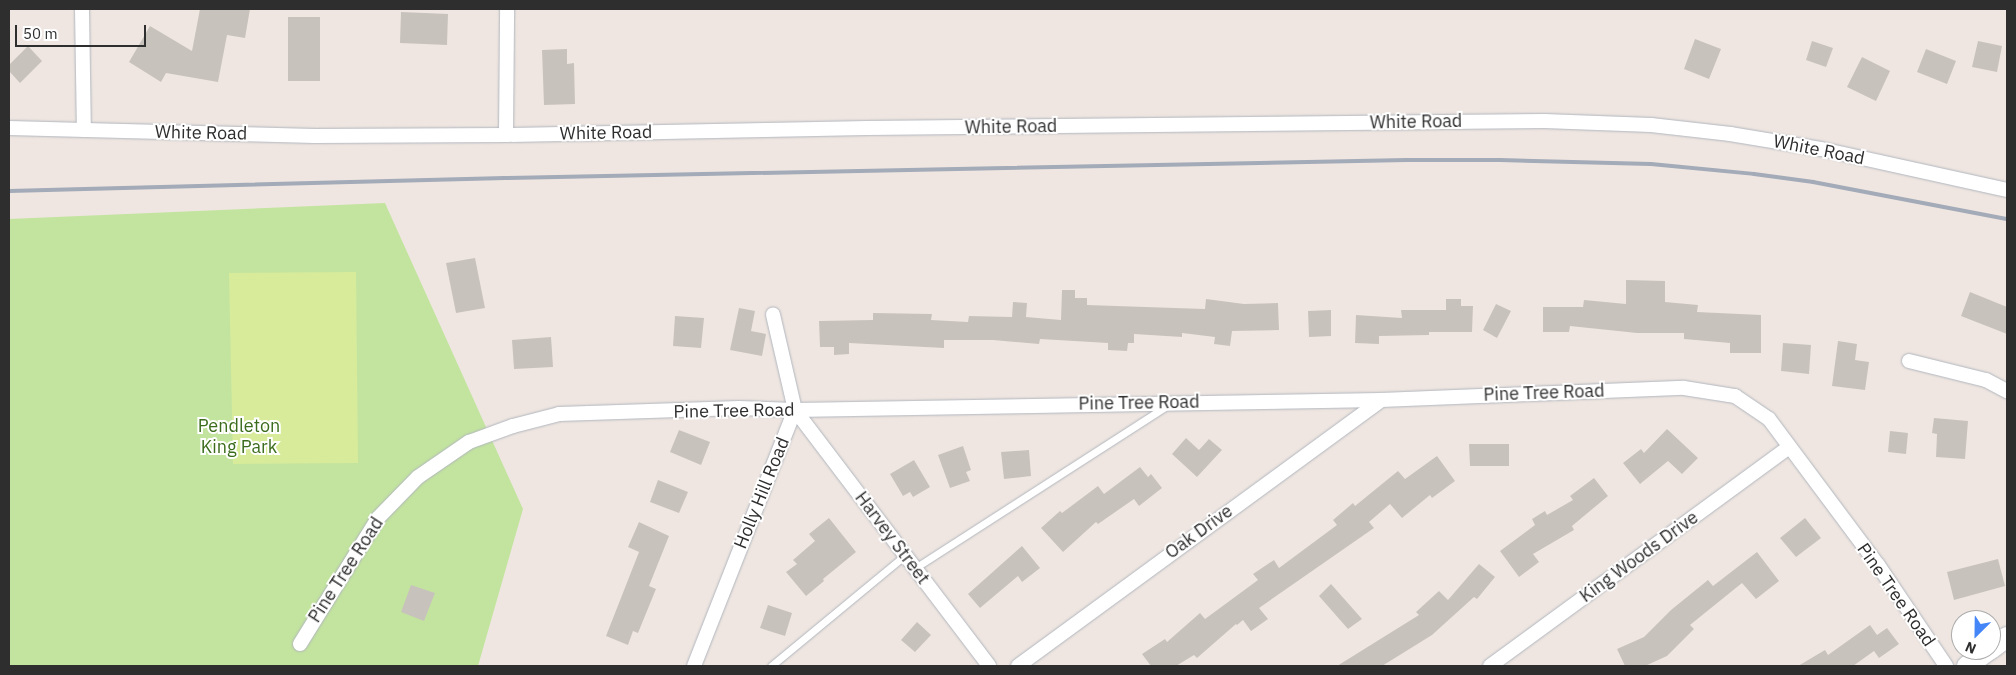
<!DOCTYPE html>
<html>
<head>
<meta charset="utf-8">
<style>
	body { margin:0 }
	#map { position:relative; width:2016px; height:675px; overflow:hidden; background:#efe6e1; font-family:"IBM Plex Sans",sans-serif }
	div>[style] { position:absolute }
	.green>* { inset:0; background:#c3e49f }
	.pitch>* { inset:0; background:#d7eb9b }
	.building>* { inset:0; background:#c8c2bc }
	.roads { filter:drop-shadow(0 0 1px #b1b6be) drop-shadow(0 0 1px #b1b6be) }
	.lane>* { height:7px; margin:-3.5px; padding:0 3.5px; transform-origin:3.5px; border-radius:3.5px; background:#fff }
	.street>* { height:14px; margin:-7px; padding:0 7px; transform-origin:7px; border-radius:7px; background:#fff }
	.secondary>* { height:20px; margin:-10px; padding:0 10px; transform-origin:10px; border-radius:10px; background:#fff }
	.rail>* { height:4px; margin:-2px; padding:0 2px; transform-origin:2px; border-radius:2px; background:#a3aab8 }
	span { translate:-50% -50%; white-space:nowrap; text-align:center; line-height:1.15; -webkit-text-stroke:4px #fff; paint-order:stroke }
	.street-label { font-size:18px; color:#2e2e2e }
	.park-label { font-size:18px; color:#3b6c1c }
	.frame { position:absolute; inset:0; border:10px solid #2e2e2e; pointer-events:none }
	.north { position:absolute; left:1951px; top:610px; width:50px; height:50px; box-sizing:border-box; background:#fff; border:1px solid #ababab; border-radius:50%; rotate:203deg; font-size:14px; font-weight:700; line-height:20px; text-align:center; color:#2e2e2e }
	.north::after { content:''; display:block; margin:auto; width:18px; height:22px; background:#4486f8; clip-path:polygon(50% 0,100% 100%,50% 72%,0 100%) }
	.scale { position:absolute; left:15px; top:25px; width:131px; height:22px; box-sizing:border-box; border:2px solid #2e2e2e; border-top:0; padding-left:6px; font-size:15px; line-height:18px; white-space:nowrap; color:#2e2e2e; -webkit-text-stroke:4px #fff; paint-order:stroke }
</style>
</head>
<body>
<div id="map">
	<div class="green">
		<i style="clip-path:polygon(385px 203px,523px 509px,478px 666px,9px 666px,9px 219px)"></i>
	</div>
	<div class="pitch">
		<i style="clip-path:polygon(356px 272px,358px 463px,233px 464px,229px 273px)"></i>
	</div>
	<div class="building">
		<i style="clip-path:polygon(200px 9px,250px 9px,245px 38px,227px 35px,218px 82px,166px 73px,161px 82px,129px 62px,150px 26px,192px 51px)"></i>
		<i style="clip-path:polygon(401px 12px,448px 14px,447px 45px,400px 43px)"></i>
		<i style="clip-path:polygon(288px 17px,320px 17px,320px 81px,288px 81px)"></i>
		<i style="clip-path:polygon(1695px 39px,1721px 49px,1709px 79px,1684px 69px)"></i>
		<i style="clip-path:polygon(1812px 41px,1833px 48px,1826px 67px,1806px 60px)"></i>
		<i style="clip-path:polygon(1978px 41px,2002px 46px,1997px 72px,1972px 67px)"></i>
		<i style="clip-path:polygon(28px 46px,42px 61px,20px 83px,9px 71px,9px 65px)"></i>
		<i style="clip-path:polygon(567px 49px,567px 64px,574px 63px,575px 104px,544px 105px,542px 50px)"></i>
		<i style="clip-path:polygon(1926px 49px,1956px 61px,1947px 84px,1917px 72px)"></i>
		<i style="clip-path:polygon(1862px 57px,1890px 71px,1876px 101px,1847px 87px)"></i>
		<i style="clip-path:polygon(475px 258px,485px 308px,456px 313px,446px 263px)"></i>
		<i style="clip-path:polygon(1626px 280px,1665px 281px,1665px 302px,1698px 305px,1697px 312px,1761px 315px,1761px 353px,1730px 353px,1730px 343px,1684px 339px,1684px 333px,1637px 333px,1570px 326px,1569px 332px,1543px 332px,1543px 307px,1583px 307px,1584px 300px,1626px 304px)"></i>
		<i style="clip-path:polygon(1062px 290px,1075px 290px,1075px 298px,1087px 298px,1087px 305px,1205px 309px,1206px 299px,1244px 304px,1278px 303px,1279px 330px,1232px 331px,1230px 346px,1214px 344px,1215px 337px,1182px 333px,1182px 337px,1134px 334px,1134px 343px,1128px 343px,1127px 351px,1108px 350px,1108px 343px,1040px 339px,1039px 344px,993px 340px,944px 340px,944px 348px,849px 343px,849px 354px,834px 355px,834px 347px,820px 347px,819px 321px,873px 320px,873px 313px,932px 314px,931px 320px,968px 322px,969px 316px,1012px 317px,1013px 302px,1027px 303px,1026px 317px,1061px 320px)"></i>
		<i style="clip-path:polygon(1970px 292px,2007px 307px,2007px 334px,1961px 316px)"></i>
		<i style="clip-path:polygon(1446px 299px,1461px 299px,1461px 306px,1473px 306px,1472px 332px,1429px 332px,1429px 335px,1379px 336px,1379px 344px,1355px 343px,1356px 315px,1402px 318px,1401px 310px,1446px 310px)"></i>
		<i style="clip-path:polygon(1496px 304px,1511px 311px,1497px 338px,1483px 330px)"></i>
		<i style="clip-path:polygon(739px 308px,755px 311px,751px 331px,766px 334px,762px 356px,730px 350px)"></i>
		<i style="clip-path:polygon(1331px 310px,1331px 336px,1309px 337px,1308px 311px)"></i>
		<i style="clip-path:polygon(675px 316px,704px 318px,701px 348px,673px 346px)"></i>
		<i style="clip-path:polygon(551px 337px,553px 367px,514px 369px,512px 340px)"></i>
		<i style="clip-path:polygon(1838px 341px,1857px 344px,1855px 360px,1869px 362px,1865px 390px,1832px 386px)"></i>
		<i style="clip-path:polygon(1783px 343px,1811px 345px,1809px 374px,1781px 371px)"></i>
		<i style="clip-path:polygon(1934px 418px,1968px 421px,1965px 459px,1936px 457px,1937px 434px,1932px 433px)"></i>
		<i style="clip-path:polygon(1667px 429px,1698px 458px,1682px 474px,1668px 461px,1640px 484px,1623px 463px,1641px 449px,1644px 453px)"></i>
		<i style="clip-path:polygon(679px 430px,710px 442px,701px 465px,670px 452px)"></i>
		<i style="clip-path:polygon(1890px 431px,1908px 433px,1906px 454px,1888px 452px)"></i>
		<i style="clip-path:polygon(1186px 438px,1199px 450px,1209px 439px,1222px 450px,1197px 477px,1172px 454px)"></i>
		<i style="clip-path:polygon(1469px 444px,1509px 444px,1509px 466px,1470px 466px)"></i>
		<i style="clip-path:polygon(963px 446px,971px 470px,966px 472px,970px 481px,950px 488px,938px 455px)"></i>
		<i style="clip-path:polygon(1029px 450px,1031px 476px,1004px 479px,1001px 452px)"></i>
		<i style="clip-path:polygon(1437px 456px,1455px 481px,1432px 498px,1430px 495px,1402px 518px,1390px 504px,1369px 522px,1374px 528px,1259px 608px,1268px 619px,1251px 631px,1243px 620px,1237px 625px,1236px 624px,1197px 658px,1194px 655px,1176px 666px,1151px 666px,1142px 654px,1165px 639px,1167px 642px,1200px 613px,1205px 619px,1258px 580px,1253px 574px,1274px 560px,1279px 568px,1337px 525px,1333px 520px,1353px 503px,1355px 506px,1398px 471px,1405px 479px)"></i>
		<i style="clip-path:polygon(914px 460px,930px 487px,913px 497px,910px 492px,903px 496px,890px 474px)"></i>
		<i style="clip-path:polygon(1140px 467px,1148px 477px,1151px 474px,1162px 488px,1139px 506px,1134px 499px,1098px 524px,1096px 522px,1063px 552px,1041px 528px,1060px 511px,1062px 513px,1098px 486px,1104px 494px)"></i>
		<i style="clip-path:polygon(1594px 478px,1608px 496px,1572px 526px,1574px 530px,1533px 554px,1539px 562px,1519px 577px,1500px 551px,1535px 525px,1532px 519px,1545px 511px,1547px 515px,1573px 500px,1570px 496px)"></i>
		<i style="clip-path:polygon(658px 480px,688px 492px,679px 513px,650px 502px)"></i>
		<i style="clip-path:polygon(829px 518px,856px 552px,823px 579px,824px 581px,806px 596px,786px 572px,797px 564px,793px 560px,815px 541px,809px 534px)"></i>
		<i style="clip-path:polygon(1805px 518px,1821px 538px,1796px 557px,1780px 538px)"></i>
		<i style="clip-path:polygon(639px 522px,669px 536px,649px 586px,656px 589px,638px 633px,633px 631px,628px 645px,606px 636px,639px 552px,628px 547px)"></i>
		<i style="clip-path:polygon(1022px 546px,1040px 568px,1022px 582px,1018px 576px,980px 608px,968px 594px)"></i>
		<i style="clip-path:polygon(1757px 552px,1779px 581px,1756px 599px,1742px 583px,1690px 625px,1694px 629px,1667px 656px,1645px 666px,1625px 666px,1617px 649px,1644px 637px,1671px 610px,1708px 580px,1713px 586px)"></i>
		<i style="clip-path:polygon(1998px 559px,2005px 586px,1954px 600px,1947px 572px)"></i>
		<i style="clip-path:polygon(1479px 564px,1495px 577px,1477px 599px,1474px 597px,1432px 635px,1382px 666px,1337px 666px,1419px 615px,1416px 612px,1439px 591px,1448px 600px)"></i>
		<i style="clip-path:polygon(1331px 584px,1362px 619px,1348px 629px,1319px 596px)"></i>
		<i style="clip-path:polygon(411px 585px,435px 593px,424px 621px,401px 612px)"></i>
		<i style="clip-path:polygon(768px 605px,792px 613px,785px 636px,760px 628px)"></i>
		<i style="clip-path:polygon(917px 622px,931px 635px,915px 652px,901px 640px)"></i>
		<i style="clip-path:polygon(1870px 625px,1877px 635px,1887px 628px,1899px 644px,1879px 658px,1874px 651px,1853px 666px,1798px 666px,1825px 650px,1828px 655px)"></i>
	</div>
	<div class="roads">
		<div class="lane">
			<i style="left:915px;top:568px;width:297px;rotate:-32.8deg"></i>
			<i style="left:771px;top:666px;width:174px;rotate:-39.6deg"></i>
		</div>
		<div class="street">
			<i style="left:82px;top:9px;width:121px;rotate:89.1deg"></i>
			<i style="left:9px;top:128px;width:306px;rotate:1.5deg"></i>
			<i style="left:315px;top:136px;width:191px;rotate:-0.3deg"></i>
			<i style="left:506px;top:135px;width:361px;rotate:-1.1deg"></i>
			<i style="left:867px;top:128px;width:677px;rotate:-0.59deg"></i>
			<i style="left:1544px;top:121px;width:107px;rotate:2.1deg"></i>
			<i style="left:1651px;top:125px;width:80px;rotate:6.5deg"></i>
			<i style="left:1730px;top:134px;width:92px;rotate:9.4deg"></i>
			<i style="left:1821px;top:149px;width:190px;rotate:12.4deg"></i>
			<i style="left:506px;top:135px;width:126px;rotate:-89.5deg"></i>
			<i style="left:1909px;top:361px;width:79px;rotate:13.9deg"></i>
			<i style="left:1986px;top:380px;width:24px;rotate:28deg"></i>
			<i style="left:795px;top:410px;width:321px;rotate:52.8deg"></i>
			<i style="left:300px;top:644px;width:148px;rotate:-58.2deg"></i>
			<i style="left:378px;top:518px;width:57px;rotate:-45.7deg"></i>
			<i style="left:418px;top:477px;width:62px;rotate:-34.5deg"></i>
			<i style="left:469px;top:442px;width:47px;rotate:-20deg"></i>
			<i style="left:513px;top:426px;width:48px;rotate:-14.6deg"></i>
			<i style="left:559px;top:414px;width:180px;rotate:-1.9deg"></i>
			<i style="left:739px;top:408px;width:56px;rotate:2deg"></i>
			<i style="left:795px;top:410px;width:586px;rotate:-0.98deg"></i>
			<i style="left:1381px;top:400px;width:303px;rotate:-2.3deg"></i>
			<i style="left:1684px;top:388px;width:52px;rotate:8.9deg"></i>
			<i style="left:1735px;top:396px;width:41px;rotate:34.1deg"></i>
			<i style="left:1769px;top:419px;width:182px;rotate:53.3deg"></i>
			<i style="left:1878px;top:565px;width:122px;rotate:56deg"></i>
			<i style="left:694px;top:666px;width:275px;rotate:-68.5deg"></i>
			<i style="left:795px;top:410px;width:98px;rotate:-103deg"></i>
			<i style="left:1018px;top:666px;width:450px;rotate:-36.2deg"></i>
			<i style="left:1490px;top:666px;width:369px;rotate:-36.2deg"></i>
		</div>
		<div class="secondary">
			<i style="left:1991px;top:649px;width:20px;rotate:-37deg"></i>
			<i style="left:1967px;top:666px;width:27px;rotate:-36deg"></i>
		</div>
	</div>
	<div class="rail">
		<i style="left:9px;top:191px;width:496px;rotate:-1.5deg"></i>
		<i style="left:505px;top:178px;width:902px;rotate:-1.14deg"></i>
		<i style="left:1407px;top:160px;width:93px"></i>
		<i style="left:1500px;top:160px;width:151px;rotate:1.5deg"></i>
		<i style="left:1651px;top:164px;width:103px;rotate:5.5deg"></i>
		<i style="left:1754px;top:174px;width:60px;rotate:7.7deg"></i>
		<i style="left:1813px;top:182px;width:197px;rotate:10.8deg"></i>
	</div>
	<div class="street-label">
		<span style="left:1416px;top:122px;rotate:-1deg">White Road</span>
		<span style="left:1011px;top:127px;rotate:-1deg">White Road</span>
		<span style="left:201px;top:133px;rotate:1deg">White Road</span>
		<span style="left:606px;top:133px;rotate:-1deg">White Road</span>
		<span style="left:1819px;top:150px;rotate:11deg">White Road</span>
		<span style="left:1544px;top:393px;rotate:-2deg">Pine Tree Road</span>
		<span style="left:1139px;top:403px;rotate:-1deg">Pine Tree Road</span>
		<span style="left:734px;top:411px;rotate:-1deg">Pine Tree Road</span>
		<span style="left:762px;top:493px;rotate:-68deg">Holly Hill Road</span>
		<span style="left:1199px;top:532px;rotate:-36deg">Oak Drive</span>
		<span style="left:892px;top:538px;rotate:53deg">Harvey Street</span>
		<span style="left:1639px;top:557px;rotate:-36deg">King Woods Drive</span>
		<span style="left:346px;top:570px;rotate:-57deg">Pine Tree Road</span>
		<span style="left:1896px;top:595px;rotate:55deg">Pine Tree Road</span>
	</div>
	<div class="park-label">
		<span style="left:239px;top:437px">Pendleton<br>King Park</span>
	</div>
	<div class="frame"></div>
	<div class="north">N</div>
	<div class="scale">50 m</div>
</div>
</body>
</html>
